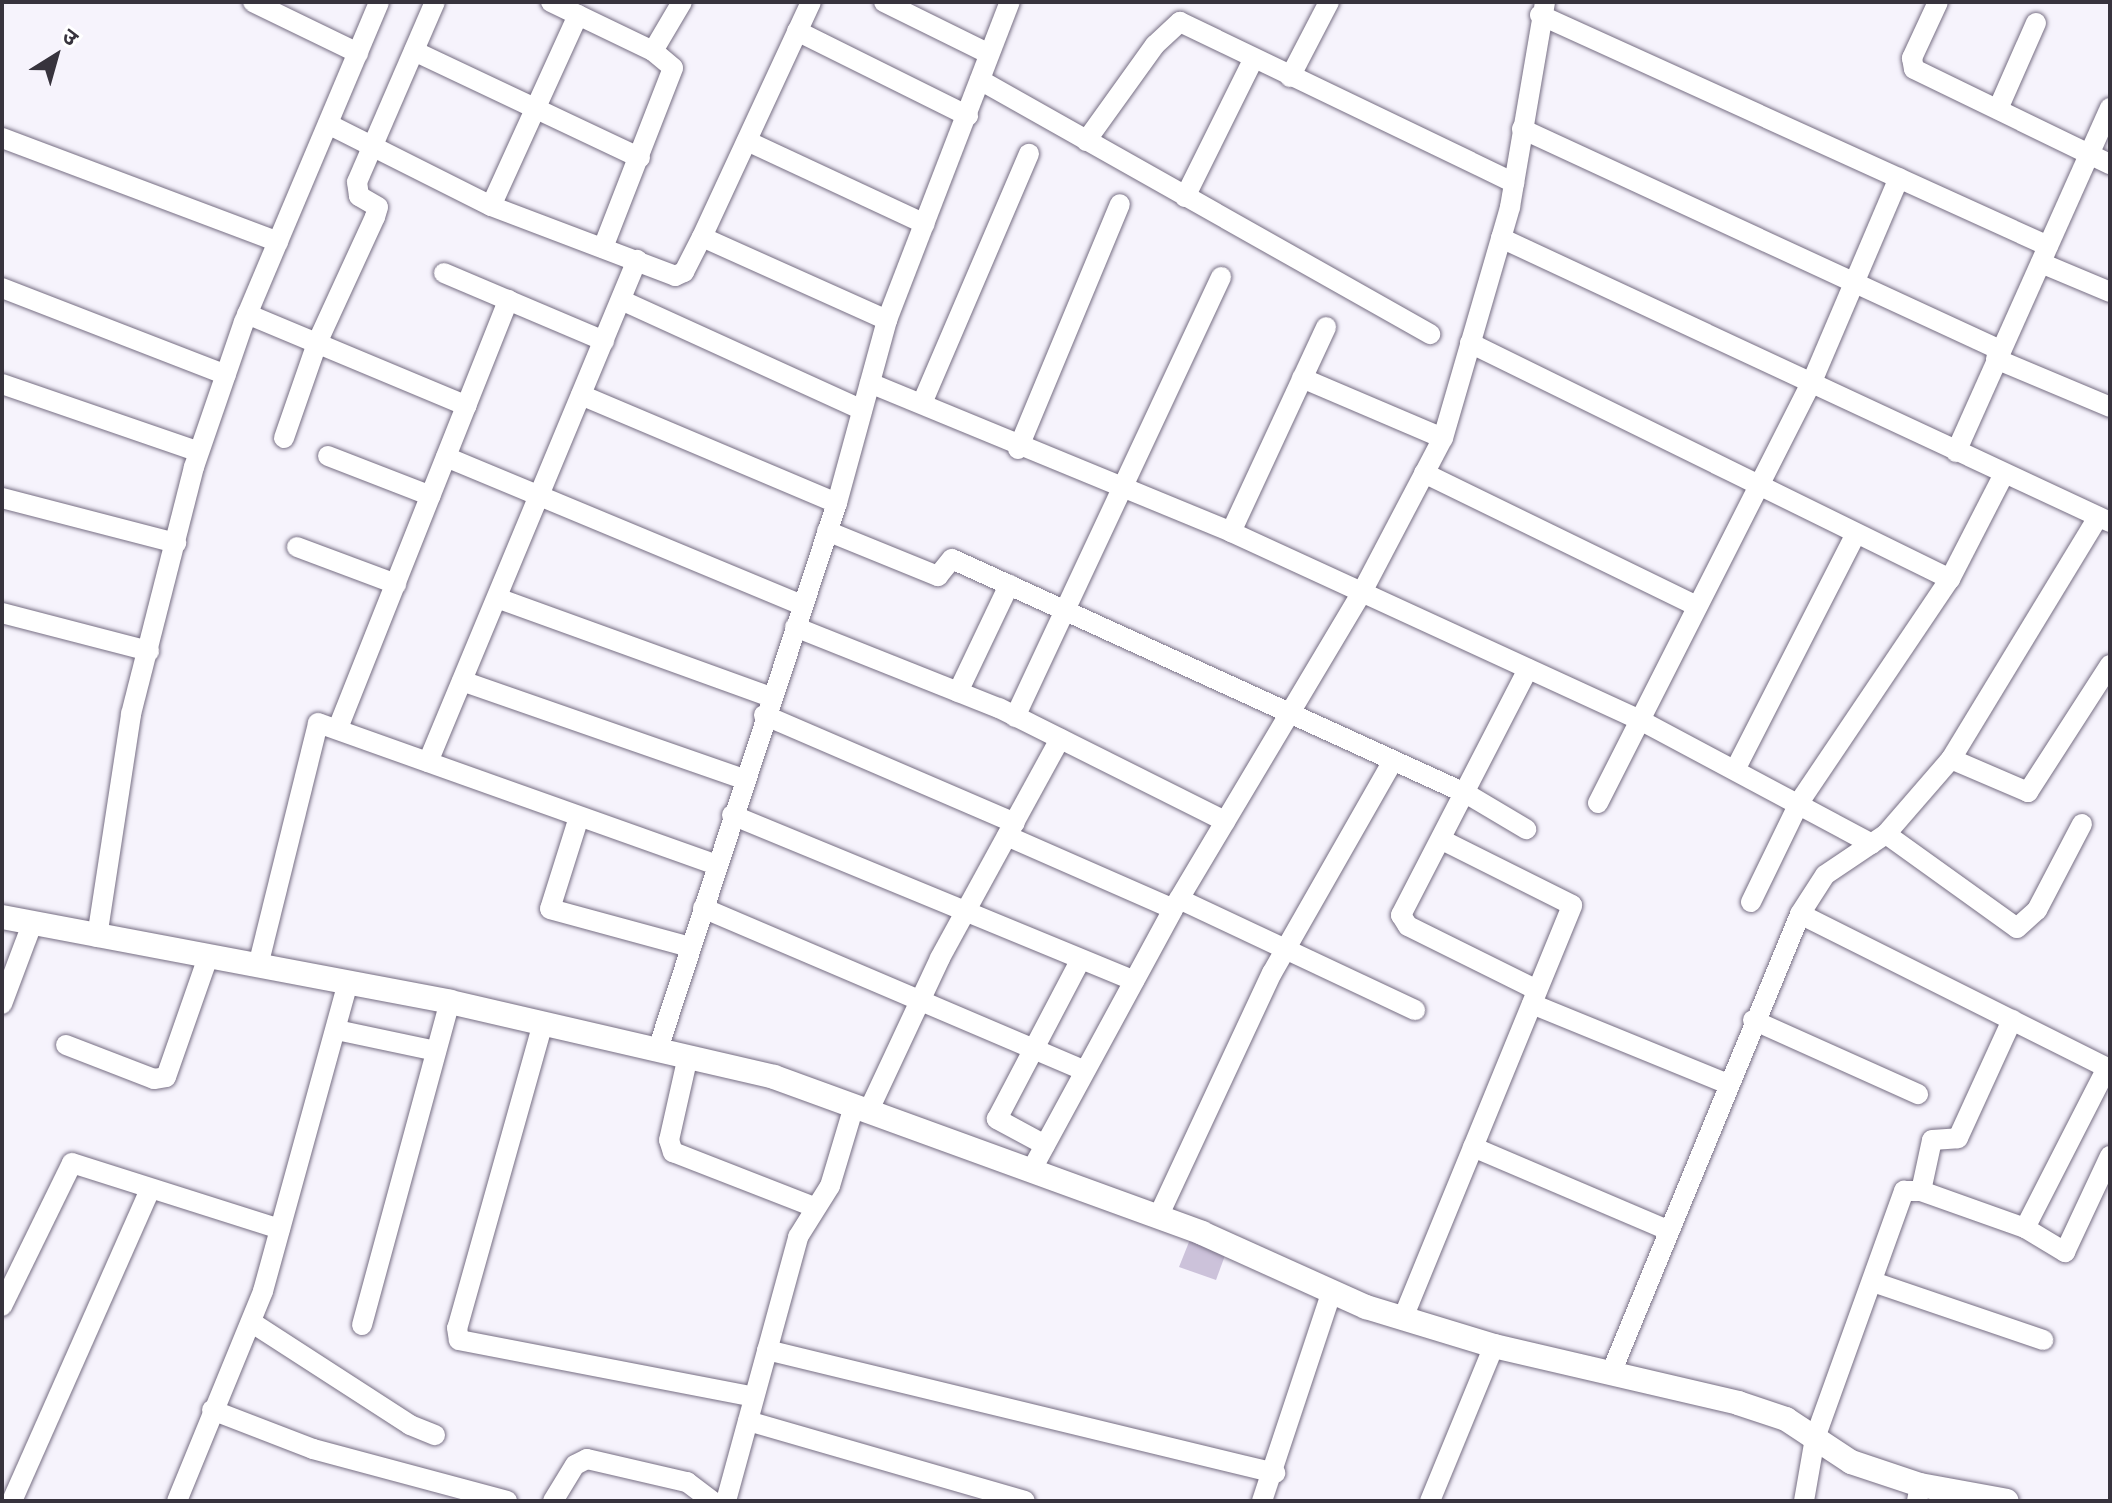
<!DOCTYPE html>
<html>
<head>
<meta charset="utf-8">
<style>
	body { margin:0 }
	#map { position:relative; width:2112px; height:1503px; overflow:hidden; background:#f6f3fc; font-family:"Asap Condensed","Noto Sans Devanagari",sans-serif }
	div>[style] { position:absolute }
	.building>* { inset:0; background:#ccc2da }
	.roads { filter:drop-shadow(0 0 2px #766e83) drop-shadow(0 0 2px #766e83) }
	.minor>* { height:20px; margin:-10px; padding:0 10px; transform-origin:10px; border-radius:10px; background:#fff }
	.tertiary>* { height:24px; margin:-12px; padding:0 12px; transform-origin:12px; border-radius:12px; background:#fff }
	span { translate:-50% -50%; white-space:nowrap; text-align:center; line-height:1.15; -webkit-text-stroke:6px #fff; paint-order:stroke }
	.frame { position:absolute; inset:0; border:4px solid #37333d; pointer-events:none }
	.north { position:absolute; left:16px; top:16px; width:80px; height:80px; -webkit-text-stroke:6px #fff; paint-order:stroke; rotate:37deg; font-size:22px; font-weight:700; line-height:32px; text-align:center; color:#37333d }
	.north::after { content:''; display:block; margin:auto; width:28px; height:36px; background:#37333d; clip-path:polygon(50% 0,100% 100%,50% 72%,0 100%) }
</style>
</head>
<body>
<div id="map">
	<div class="building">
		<i style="clip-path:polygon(1191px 1237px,1227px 1250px,1216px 1280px,1179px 1267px)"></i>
	</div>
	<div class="roads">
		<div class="minor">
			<i style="left:253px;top:2px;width:117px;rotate:25.9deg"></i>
			<i style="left:551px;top:2px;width:113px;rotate:25.7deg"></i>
			<i style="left:653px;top:51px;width:26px;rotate:40deg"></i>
			<i style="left:673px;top:68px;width:193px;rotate:111.3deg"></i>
			<i style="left:811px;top:2px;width:259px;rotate:114.9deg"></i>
			<i style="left:702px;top:237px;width:203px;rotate:24.2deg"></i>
			<i style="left:884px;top:2px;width:117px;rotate:26.3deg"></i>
			<i style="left:1938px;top:2px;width:62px;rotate:114.9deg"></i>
			<i style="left:1912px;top:58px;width:11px;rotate:80deg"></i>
			<i style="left:1914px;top:69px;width:218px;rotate:25.9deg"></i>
			<i style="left:1540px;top:15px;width:558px;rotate:24.45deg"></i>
			<i style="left:797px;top:31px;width:191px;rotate:26.4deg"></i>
			<i style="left:414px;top:51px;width:250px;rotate:25.3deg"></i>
			<i style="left:653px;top:51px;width:57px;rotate:-59.4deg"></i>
			<i style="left:1290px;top:77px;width:85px;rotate:-62.5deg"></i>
			<i style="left:980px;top:80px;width:517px;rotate:29.44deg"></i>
			<i style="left:1998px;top:109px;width:94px;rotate:-66.2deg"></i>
			<i style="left:328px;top:124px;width:182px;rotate:26.7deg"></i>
			<i style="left:491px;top:206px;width:197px;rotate:20.8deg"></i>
			<i style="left:675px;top:276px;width:10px;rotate:-24deg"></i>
			<i style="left:684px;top:272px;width:39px;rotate:-63deg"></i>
			<i style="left:1522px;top:129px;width:527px;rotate:24.81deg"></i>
			<i style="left:2px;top:138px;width:295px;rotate:20.6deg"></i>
			<i style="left:747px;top:141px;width:196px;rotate:25deg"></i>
			<i style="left:1086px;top:141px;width:118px;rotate:-54.3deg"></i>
			<i style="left:1155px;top:45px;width:34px;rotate:-43deg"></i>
			<i style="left:1180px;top:22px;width:371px;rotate:25.7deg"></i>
			<i style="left:1185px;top:197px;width:155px;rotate:-63.6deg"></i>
			<i style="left:491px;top:206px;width:210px;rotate:-65.5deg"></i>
			<i style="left:1501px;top:238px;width:672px;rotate:25deg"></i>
			<i style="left:2041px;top:263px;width:75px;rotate:22.8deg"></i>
			<i style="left:444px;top:273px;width:174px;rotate:23deg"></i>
			<i style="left:2px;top:288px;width:240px;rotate:21.2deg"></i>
			<i style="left:621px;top:300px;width:265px;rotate:24.5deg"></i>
			<i style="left:247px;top:314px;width:238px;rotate:22.7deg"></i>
			<i style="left:1470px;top:343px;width:535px;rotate:26.18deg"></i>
			<i style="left:1996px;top:359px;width:124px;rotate:22.8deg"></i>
			<i style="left:1302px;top:378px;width:153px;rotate:23.1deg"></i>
			<i style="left:870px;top:383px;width:391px;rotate:22.4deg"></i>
			<i style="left:1231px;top:532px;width:448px;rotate:24.7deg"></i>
			<i style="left:1638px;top:719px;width:265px;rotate:28.1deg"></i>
			<i style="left:2px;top:384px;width:208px;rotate:19deg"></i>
			<i style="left:581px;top:395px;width:278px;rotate:22.9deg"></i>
			<i style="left:923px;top:401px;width:269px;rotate:-66.8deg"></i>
			<i style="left:284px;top:438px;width:101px;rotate:-70.8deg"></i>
			<i style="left:317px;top:343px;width:139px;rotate:-65.3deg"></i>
			<i style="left:375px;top:217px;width:10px;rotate:-73deg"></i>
			<i style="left:378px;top:207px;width:22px;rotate:-150deg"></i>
			<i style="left:359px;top:196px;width:14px;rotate:-98deg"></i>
			<i style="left:357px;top:182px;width:196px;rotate:-66.6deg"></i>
			<i style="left:1018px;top:449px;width:265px;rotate:-67.4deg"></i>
			<i style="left:1956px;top:452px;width:377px;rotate:-65.9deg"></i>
			<i style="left:328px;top:456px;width:110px;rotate:21.2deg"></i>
			<i style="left:446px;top:457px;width:386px;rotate:22.6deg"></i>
			<i style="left:1424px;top:473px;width:304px;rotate:26deg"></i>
			<i style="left:2px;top:498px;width:180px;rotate:14.5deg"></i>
			<i style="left:827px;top:531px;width:120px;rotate:22.1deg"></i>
			<i style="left:938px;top:576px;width:22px;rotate:-51deg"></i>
			<i style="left:952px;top:559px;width:566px;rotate:24.53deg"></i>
			<i style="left:1467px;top:794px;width:69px;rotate:30.7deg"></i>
			<i style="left:1231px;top:532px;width:226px;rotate:-65.1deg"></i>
			<i style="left:297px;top:547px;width:106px;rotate:20.5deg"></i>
			<i style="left:497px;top:598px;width:290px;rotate:19.9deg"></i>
			<i style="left:2px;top:613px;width:152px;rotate:14.5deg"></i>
			<i style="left:795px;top:627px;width:219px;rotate:21.7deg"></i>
			<i style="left:999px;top:708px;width:253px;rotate:26.6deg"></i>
			<i style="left:1528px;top:669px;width:277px;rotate:117.3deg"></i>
			<i style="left:1401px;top:915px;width:13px;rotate:58deg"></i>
			<i style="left:1408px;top:926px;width:144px;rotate:26.4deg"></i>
			<i style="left:462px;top:681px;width:298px;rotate:19.2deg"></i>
			<i style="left:958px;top:692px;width:119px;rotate:-64.5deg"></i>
			<i style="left:764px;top:715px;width:273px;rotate:23.3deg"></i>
			<i style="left:1015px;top:717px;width:486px;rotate:-64.9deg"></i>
			<i style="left:338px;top:728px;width:461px;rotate:-68.3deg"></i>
			<i style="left:1951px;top:759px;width:84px;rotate:23.2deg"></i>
			<i style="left:2028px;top:792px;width:151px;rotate:-57.2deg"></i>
			<i style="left:428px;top:762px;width:544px;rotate:-67.4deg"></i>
			<i style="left:1736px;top:768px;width:263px;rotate:-62.9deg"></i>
			<i style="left:1598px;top:803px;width:470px;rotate:-63.1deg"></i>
			<i style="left:1811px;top:384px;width:224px;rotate:-66.9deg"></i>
			<i style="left:732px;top:815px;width:435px;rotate:22.4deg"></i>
			<i style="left:579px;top:817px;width:96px;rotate:107.5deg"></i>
			<i style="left:550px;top:909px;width:145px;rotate:15.2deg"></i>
			<i style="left:1886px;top:834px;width:161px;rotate:35.7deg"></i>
			<i style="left:2017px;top:928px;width:27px;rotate:-42deg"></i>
			<i style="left:2037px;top:910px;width:97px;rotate:-62.4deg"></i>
			<i style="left:1007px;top:836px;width:181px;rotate:23.7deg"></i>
			<i style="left:1179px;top:899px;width:261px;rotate:25.2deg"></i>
			<i style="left:1751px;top:902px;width:112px;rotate:-64.1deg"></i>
			<i style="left:1800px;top:801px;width:268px;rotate:-56deg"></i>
			<i style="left:1950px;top:579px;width:118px;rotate:-62.8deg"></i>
			<i style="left:703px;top:908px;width:415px;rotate:23.1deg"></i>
			<i style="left:1800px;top:914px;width:347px;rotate:26.6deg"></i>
			<i style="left:97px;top:937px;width:226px;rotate:-81.3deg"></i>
			<i style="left:131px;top:714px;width:255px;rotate:-75.7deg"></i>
			<i style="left:194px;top:467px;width:153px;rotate:-71deg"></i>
			<i style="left:244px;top:322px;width:347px;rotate:-67.1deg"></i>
			<i style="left:258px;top:966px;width:250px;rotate:-76.1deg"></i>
			<i style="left:318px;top:723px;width:423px;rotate:19.6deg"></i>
			<i style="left:2px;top:1004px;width:85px;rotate:-69.4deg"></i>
			<i style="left:1532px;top:1004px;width:209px;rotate:22.2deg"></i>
			<i style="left:1753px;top:1020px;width:181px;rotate:24.2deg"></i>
			<i style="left:543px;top:1023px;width:317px;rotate:105.7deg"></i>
			<i style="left:457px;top:1328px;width:12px;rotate:81deg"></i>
			<i style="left:459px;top:1340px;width:300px;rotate:10.9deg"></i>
			<i style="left:337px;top:1030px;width:101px;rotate:12deg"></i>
			<i style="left:66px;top:1045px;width:94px;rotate:21.1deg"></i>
			<i style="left:154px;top:1079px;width:12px;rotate:-9deg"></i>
			<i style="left:166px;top:1077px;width:127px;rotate:-70.7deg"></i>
			<i style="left:658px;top:1049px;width:575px;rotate:-71.85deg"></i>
			<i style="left:837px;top:503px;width:190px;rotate:-74.7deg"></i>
			<i style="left:887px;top:320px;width:341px;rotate:-68.9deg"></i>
			<i style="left:688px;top:1056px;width:86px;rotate:102.7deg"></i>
			<i style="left:669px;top:1140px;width:13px;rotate:72deg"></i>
			<i style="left:673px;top:1152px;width:151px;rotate:21.3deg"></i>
			<i style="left:868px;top:1112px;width:170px;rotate:-64.9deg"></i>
			<i style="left:940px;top:958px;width:250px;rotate:-61.3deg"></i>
			<i style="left:1045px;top:1145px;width:55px;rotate:-151.6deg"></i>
			<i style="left:997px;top:1119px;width:178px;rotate:-62.3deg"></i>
			<i style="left:1473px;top:1147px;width:212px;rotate:23.1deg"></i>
			<i style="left:1031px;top:1171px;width:298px;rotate:-61.5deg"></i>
			<i style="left:1173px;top:909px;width:369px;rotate:-59.2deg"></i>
			<i style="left:1362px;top:592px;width:174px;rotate:-62.3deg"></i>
			<i style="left:1443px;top:438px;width:241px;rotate:-73.8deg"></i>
			<i style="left:1510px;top:207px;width:208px;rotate:-80.3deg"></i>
			<i style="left:1921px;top:1191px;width:110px;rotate:19.6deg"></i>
			<i style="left:2025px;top:1228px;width:47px;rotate:31deg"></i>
			<i style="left:2065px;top:1252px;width:106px;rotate:-64.9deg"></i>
			<i style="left:1158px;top:1217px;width:269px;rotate:-65deg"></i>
			<i style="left:1272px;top:973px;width:244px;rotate:-60.3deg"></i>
			<i style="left:2025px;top:1228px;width:180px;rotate:-62.9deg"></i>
			<i style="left:1873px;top:1282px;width:180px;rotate:18.8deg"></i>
			<i style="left:2px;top:1306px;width:159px;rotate:-63.9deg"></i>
			<i style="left:72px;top:1163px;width:218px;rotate:17.6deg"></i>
			<i style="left:1403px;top:1318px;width:446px;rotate:-67.7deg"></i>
			<i style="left:1572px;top:905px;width:145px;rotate:-153.4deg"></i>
			<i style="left:251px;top:1322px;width:189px;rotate:32.9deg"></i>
			<i style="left:410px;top:1425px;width:27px;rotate:22deg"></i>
			<i style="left:362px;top:1325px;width:335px;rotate:-74.8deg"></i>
			<i style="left:767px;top:1350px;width:523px;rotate:13.61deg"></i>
			<i style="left:1611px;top:1373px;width:496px;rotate:-67.6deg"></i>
			<i style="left:1800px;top:914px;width:46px;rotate:-57.3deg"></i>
			<i style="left:1825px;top:875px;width:73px;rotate:-33.9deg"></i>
			<i style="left:1886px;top:834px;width:99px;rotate:-49.1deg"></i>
			<i style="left:1951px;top:759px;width:283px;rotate:-58.7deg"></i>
			<i style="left:212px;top:1410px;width:108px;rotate:21.1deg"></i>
			<i style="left:313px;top:1449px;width:201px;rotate:15deg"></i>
			<i style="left:748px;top:1421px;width:288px;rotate:16.1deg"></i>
			<i style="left:12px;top:1501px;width:341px;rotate:-66.1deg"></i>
			<i style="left:177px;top:1501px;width:227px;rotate:-67.7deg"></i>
			<i style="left:263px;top:1291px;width:320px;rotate:-74.6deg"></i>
			<i style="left:553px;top:1501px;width:42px;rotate:-58.6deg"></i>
			<i style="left:575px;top:1465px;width:13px;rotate:-27deg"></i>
			<i style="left:587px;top:1459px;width:103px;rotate:13deg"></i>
			<i style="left:687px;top:1482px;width:31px;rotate:37deg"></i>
			<i style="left:726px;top:1501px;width:274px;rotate:-74.7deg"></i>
			<i style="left:798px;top:1237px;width:60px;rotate:-57.9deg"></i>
			<i style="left:830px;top:1186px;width:84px;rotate:-73.3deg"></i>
			<i style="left:1262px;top:1501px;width:221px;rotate:-71.6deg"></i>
			<i style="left:1430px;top:1501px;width:168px;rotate:-67.6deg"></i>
			<i style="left:1804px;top:1501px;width:64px;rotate:-80.1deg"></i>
			<i style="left:1815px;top:1438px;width:263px;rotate:-70.2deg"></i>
			<i style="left:1904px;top:1191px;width:17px"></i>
			<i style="left:1921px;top:1191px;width:52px;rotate:-77.8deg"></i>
			<i style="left:1932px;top:1140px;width:26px;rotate:-4deg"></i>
			<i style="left:1958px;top:1138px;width:130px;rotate:-65.4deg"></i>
			<i style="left:1917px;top:1501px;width:16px;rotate:-79deg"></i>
		</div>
		<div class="tertiary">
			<i style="left:2px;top:917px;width:456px;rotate:10.7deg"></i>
			<i style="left:450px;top:1002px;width:333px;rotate:13deg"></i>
			<i style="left:774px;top:1077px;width:456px;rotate:20deg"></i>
			<i style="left:1202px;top:1233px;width:180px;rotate:24.3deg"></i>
			<i style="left:1366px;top:1307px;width:134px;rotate:16.9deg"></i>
			<i style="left:1494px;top:1346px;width:251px;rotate:13.1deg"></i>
			<i style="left:1738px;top:1403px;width:51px;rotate:18.4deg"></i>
			<i style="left:1786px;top:1419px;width:78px;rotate:33.5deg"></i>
			<i style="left:1851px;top:1462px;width:73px;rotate:18.4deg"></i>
			<i style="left:1920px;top:1485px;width:88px;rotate:10.4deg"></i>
		</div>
	</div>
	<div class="frame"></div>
	<div class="north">उ</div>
</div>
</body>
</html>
